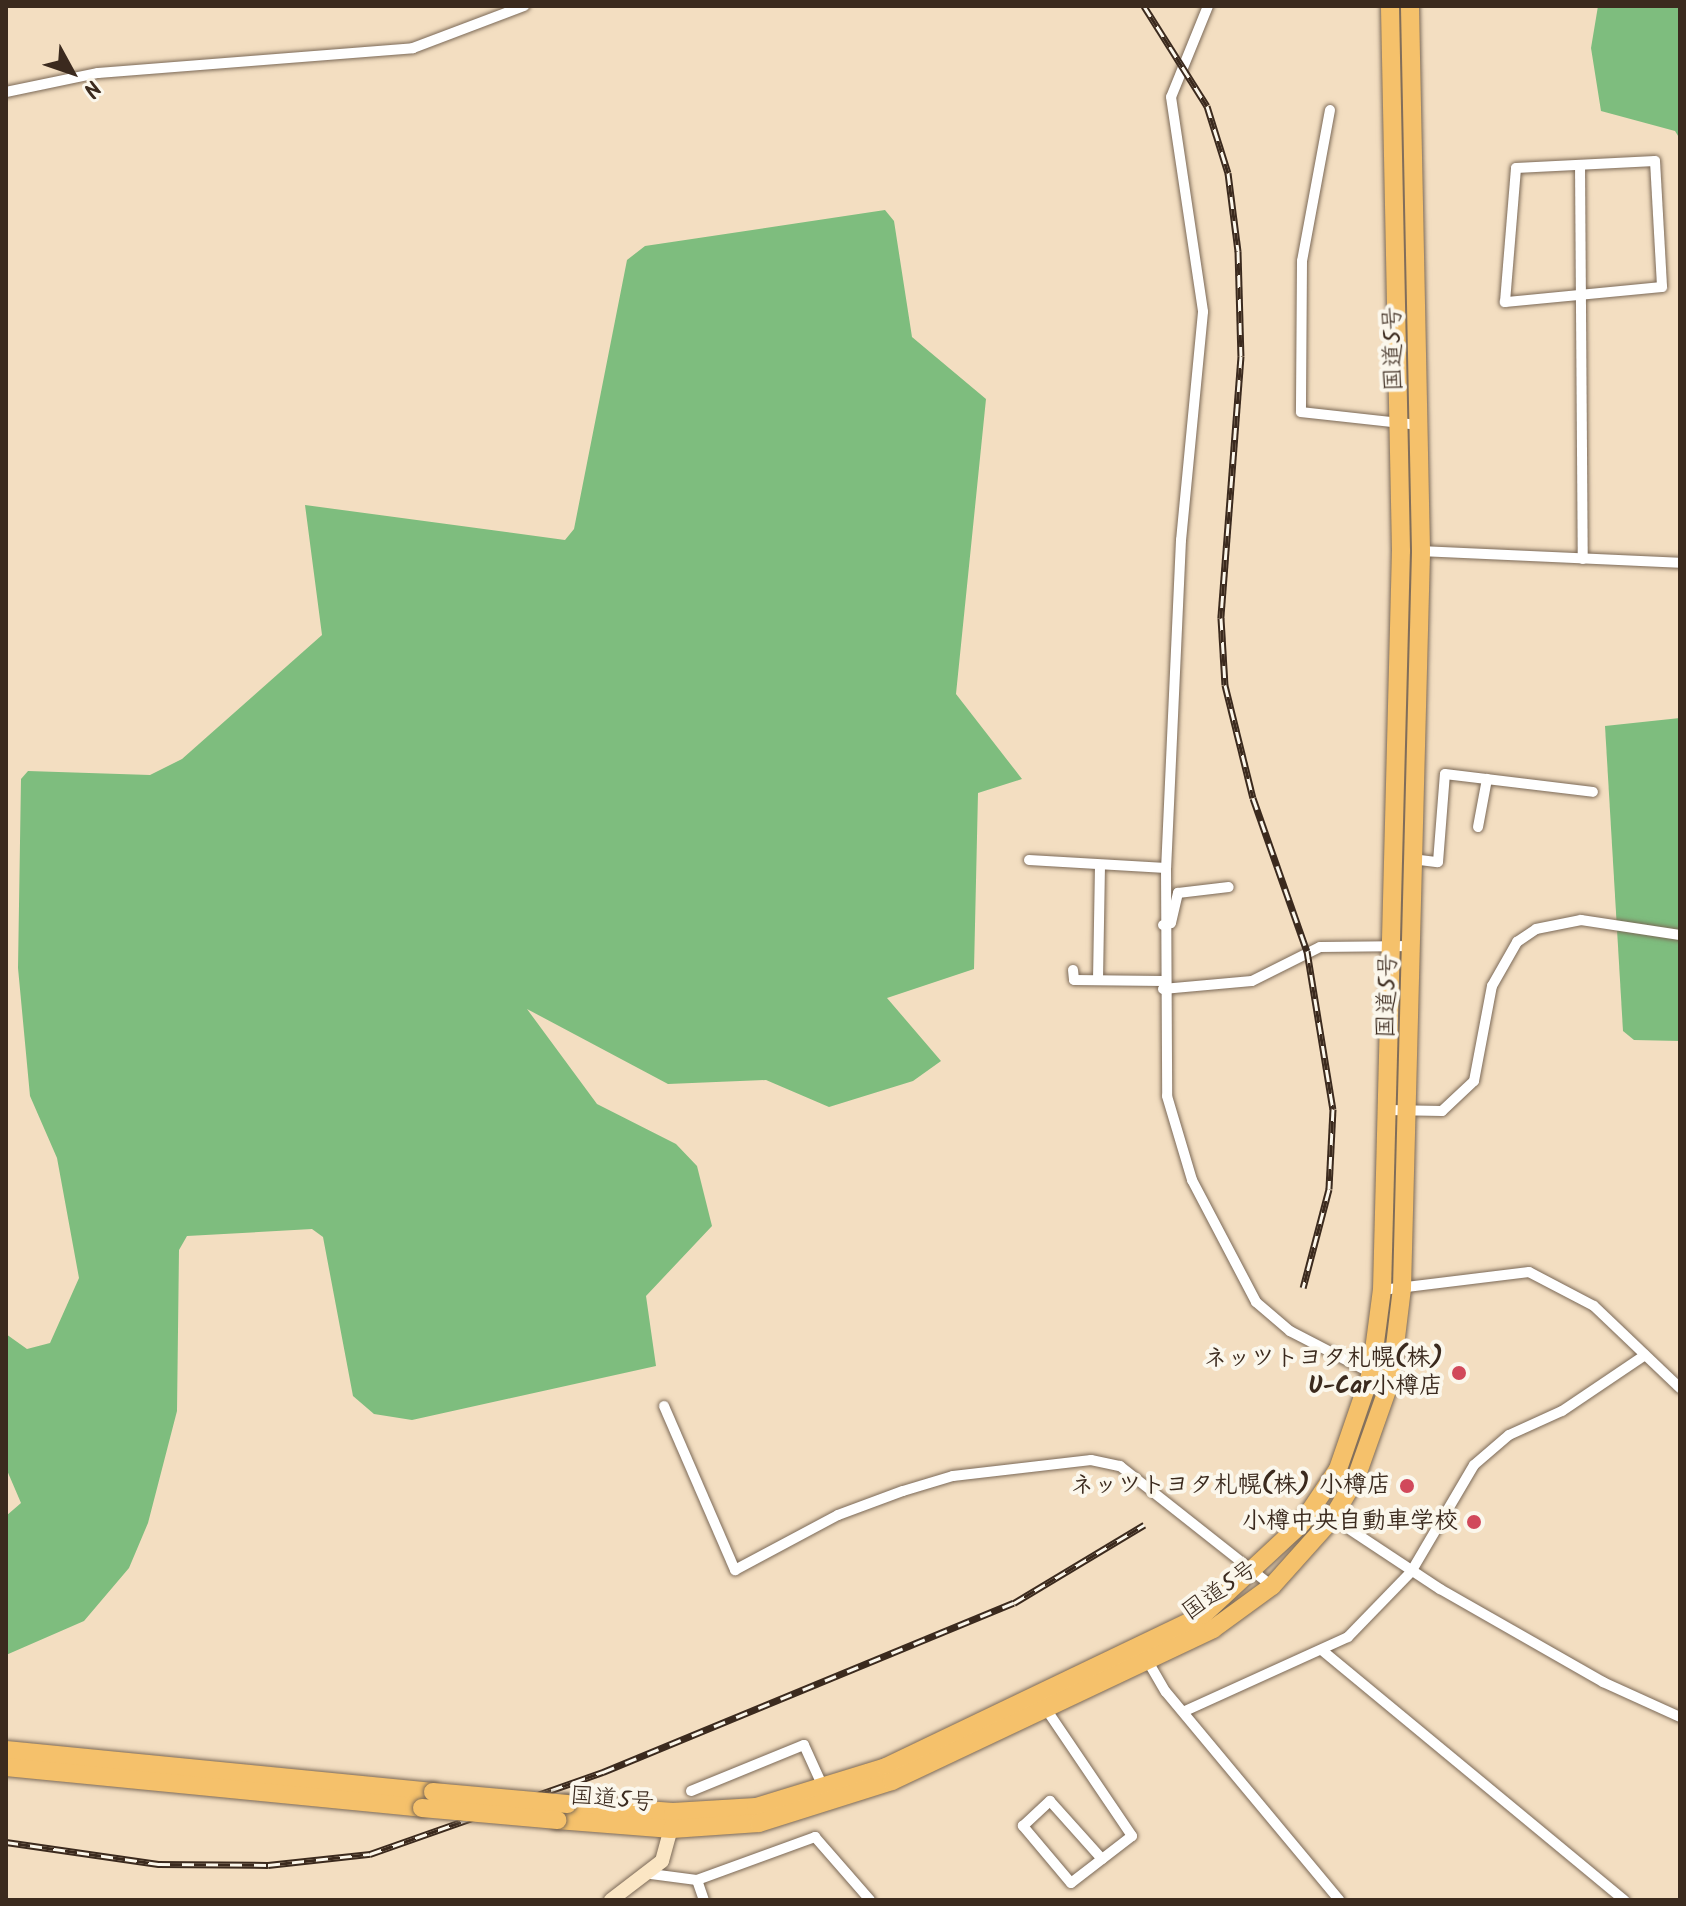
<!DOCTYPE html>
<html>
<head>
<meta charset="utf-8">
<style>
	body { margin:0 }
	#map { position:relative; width:1686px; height:1906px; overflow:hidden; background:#f3dec1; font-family:Kalam,"Klee One",sans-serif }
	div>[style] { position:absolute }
	.forest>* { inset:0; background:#7ebd7e }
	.roads { filter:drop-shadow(0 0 2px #7b6957) drop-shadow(0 0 2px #7b6957) }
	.street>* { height:10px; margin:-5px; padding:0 5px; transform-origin:5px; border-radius:5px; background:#fff }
	.secondary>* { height:14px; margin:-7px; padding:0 7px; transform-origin:7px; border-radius:7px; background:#fbe6c4 }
	.highway>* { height:18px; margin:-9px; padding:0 9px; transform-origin:9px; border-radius:9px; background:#f5c16b }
	.rail>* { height:7px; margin-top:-3.5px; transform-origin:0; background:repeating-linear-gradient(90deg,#fbf7ec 0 12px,#3b2a1e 0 24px); box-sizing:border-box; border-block:2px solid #3b2a1e }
	.bridges { filter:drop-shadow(0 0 2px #7b6957) drop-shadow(0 0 2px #7b6957) }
	.highway-bridge>* { height:18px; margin:-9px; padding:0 9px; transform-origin:9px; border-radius:9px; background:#f5c16b }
	.dots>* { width:22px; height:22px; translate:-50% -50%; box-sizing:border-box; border:4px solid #fbf7ec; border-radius:50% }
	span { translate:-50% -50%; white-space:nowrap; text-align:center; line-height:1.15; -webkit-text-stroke:8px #fbf7ec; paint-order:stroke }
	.street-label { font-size:24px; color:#3b2a1e }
	.poi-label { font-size:24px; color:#3b2a1e; font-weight:700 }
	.right { translate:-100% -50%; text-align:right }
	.frame { position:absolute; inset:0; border:8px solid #3b2a1e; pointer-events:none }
	.north { position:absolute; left:32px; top:32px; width:80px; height:80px; -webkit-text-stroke:6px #fbf7ec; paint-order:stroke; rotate:130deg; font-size:22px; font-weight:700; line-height:32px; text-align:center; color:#3b2a1e }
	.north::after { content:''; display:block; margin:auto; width:28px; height:36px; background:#3b2a1e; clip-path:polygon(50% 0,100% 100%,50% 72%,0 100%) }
</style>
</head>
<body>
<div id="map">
	<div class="forest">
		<i style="clip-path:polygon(1598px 6px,1680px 6px,1680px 139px,1675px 131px,1601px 111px,1591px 48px)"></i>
		<i style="clip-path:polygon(885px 210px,894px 221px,912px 337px,986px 399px,956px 694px,1022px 779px,978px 793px,974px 969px,887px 998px,941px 1061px,913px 1081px,829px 1107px,766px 1080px,668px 1084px,527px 1009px,597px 1104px,676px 1144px,697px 1166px,712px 1226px,646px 1296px,656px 1366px,412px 1420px,374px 1414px,353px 1396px,323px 1237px,312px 1229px,187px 1236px,179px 1250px,177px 1411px,148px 1523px,129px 1568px,84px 1621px,6px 1655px,6px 1516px,21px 1503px,6px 1468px,6px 1334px,27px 1349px,50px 1343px,79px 1278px,57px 1158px,30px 1096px,18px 968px,21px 779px,28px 771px,150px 775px,182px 759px,322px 635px,305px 505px,565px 540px,574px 529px,627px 260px,645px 246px)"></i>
		<i style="clip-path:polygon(1680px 718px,1680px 1041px,1634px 1040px,1623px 1031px,1605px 726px)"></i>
	</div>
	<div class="roads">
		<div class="street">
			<i style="left:1208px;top:6px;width:98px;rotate:112.1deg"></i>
			<i style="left:1171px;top:97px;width:217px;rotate:81.5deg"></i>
			<i style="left:1203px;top:312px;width:229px;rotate:95.5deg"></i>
			<i style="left:1181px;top:540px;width:328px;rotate:92.6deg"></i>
			<i style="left:1166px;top:868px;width:228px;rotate:89.7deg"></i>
			<i style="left:1167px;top:1096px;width:88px;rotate:73.4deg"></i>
			<i style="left:1192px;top:1180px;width:138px;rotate:62.3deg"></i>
			<i style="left:1256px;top:1302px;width:45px;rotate:40.5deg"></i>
			<i style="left:1290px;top:1331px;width:91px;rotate:27.4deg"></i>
			<i style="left:6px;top:92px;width:94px;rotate:-11.7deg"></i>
			<i style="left:98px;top:73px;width:316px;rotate:-4.5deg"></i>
			<i style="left:413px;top:48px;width:119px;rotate:-20.7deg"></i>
			<i style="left:1330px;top:110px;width:154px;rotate:100.5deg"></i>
			<i style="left:1302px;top:261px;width:151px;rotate:90.4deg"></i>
			<i style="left:1301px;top:412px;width:119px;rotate:6.3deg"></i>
			<i style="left:1655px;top:161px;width:126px;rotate:86.8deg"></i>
			<i style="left:1662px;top:287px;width:158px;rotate:174.5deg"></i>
			<i style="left:1505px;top:302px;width:134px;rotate:-85.3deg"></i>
			<i style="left:1516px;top:168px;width:139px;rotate:-2.9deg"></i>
			<i style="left:1580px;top:165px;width:394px;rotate:89.6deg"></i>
			<i style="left:1419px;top:551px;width:261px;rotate:2.6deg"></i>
			<i style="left:1478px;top:827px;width:49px;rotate:-79.4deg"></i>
			<i style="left:1412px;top:859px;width:26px;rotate:7deg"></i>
			<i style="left:1438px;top:862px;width:88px;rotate:-85.5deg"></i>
			<i style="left:1445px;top:774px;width:149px;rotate:6.9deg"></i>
			<i style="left:1029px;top:860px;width:137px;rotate:3.3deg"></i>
			<i style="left:1163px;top:925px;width:8px;rotate:-14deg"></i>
			<i style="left:1171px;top:923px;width:31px;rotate:-77deg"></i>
			<i style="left:1178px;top:893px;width:51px;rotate:-6.7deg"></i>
			<i style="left:1073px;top:970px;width:10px;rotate:84deg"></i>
			<i style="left:1074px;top:980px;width:89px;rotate:0.6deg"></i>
			<i style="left:1098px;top:980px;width:115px;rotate:-89deg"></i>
			<i style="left:1163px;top:989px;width:89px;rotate:-5.1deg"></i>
			<i style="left:1252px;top:981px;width:76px;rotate:-26.6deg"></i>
			<i style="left:1320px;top:947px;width:93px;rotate:-0.6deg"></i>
			<i style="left:1388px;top:1110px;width:54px;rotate:1.1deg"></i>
			<i style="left:1442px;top:1111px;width:44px;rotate:-43.2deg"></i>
			<i style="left:1474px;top:1081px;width:97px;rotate:-79.3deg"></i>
			<i style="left:1492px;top:986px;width:51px;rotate:-60.4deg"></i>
			<i style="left:1517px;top:942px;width:23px;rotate:-34deg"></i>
			<i style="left:1536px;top:929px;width:46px;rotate:-11.3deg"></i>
			<i style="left:1581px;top:920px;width:100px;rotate:8.6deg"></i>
			<i style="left:1382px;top:1290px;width:148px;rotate:-7deg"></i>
			<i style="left:1529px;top:1272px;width:73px;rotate:27.6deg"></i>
			<i style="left:1594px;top:1306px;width:119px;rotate:43.6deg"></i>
			<i style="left:664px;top:1406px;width:179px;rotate:66.6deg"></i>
			<i style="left:735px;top:1570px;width:117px;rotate:-28.1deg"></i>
			<i style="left:838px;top:1515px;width:69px;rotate:-20.3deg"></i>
			<i style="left:903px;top:1491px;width:52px;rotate:-16.7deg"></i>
			<i style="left:953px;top:1476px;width:139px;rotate:-6.6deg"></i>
			<i style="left:1091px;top:1460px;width:30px;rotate:12deg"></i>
			<i style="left:1120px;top:1466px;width:194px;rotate:38.3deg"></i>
			<i style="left:1316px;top:1507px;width:149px;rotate:33.5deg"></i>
			<i style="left:1440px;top:1589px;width:188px;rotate:29.7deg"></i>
			<i style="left:1603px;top:1682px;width:85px;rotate:24.4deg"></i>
			<i style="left:1323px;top:1651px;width:391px;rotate:39.6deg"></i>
			<i style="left:1146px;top:1658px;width:39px;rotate:60deg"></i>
			<i style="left:1166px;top:1692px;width:271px;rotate:50.2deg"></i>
			<i style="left:1044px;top:1706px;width:157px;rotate:55.9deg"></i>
			<i style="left:1132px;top:1836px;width:77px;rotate:142.4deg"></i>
			<i style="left:1071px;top:1883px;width:75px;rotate:-130.1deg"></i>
			<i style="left:1023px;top:1826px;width:37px;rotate:-43deg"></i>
			<i style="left:1050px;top:1801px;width:78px;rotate:48.1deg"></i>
			<i style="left:1185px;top:1711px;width:179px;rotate:-24.4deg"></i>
			<i style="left:1348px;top:1637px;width:91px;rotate:-45.9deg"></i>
			<i style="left:1411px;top:1572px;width:124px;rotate:-59.5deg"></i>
			<i style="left:1474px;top:1465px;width:46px;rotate:-40.6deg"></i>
			<i style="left:1509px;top:1435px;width:58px;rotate:-24.4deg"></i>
			<i style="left:1562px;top:1411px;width:100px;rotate:-34deg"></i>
			<i style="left:691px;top:1791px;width:122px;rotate:-22.2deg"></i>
			<i style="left:804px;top:1745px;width:48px;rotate:65.6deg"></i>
			<i style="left:651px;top:1874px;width:46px;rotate:7.4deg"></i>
			<i style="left:697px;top:1880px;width:126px;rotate:-20deg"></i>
			<i style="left:815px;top:1837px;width:84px;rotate:48.9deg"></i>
			<i style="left:697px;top:1880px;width:21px;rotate:71deg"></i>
		</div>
		<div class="secondary">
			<i style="left:611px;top:1900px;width:64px;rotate:-37.4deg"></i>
			<i style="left:662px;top:1861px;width:41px;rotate:-74.6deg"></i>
		</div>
		<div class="highway">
			<i style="left:6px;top:1750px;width:429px;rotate:5.6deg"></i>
			<i style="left:6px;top:1767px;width:418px;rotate:5.6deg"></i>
			<i style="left:567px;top:1804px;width:106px;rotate:4.3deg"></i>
			<i style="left:673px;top:1812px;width:83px;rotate:-3.4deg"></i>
			<i style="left:756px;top:1807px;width:136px;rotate:-17.1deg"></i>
			<i style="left:886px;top:1767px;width:352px;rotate:-25.6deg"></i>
			<i style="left:1203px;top:1615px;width:135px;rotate:-42.9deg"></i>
			<i style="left:1302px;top:1523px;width:65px;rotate:-56.3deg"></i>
			<i style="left:1338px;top:1469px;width:102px;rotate:-71deg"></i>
			<i style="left:1371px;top:1373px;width:84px;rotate:-82.5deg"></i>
			<i style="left:1382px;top:1290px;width:739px;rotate:-88.53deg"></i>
			<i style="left:1401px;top:551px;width:545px;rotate:-91.16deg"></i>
			<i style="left:557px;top:1820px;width:115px;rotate:4.5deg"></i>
			<i style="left:672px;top:1829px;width:87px;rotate:-3.9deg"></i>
			<i style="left:759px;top:1823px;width:139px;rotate:-17.5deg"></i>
			<i style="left:892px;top:1781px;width:355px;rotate:-25.3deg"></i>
			<i style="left:1213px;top:1629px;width:73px;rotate:-36.1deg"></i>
			<i style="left:1272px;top:1586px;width:90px;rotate:-48.2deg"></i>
			<i style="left:1332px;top:1519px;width:48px;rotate:-59.7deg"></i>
			<i style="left:1356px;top:1478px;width:105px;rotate:-70.5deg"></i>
			<i style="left:1391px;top:1379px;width:92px;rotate:-83.1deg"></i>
			<i style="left:1402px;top:1288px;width:737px;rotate:-88.52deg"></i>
			<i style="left:1421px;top:551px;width:545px;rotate:-91.16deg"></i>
		</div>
	</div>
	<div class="rail">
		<i style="left:1144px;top:6px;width:118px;rotate:57.8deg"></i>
		<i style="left:1207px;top:106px;width:70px;rotate:72.6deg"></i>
		<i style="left:1228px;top:173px;width:79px;rotate:82.7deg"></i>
		<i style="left:1238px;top:251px;width:105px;rotate:88.4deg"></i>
		<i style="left:1241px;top:356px;width:263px;rotate:94.4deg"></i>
		<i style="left:1221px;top:618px;width:67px;rotate:86.6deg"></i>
		<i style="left:1225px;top:685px;width:116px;rotate:76.1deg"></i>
		<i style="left:1253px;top:798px;width:162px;rotate:70.6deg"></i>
		<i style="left:1307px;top:951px;width:160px;rotate:80.7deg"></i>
		<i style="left:1333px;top:1109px;width:80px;rotate:92.9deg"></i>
		<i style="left:1329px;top:1189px;width:102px;rotate:104.7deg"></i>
		<i style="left:6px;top:1842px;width:154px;rotate:8.2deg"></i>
		<i style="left:158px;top:1864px;width:110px;rotate:0.5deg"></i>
		<i style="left:268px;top:1865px;width:103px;rotate:-6.2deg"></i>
		<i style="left:370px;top:1854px;width:247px;rotate:-19.4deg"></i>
		<i style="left:603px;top:1772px;width:444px;rotate:-22.4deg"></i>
		<i style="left:1014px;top:1603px;width:152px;rotate:-31deg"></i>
	</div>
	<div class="bridges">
		<div class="highway-bridge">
			<i style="left:433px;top:1792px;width:135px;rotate:5.1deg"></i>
			<i style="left:422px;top:1808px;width:136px;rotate:5.1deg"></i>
		</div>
	</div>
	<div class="dots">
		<i style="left:1459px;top:1373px;background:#d1495b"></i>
		<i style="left:1407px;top:1486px;background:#d1495b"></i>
		<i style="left:1474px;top:1522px;background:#d1495b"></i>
	</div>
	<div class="street-label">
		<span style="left:1394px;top:349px;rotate:-91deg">国道5号</span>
		<span style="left:1388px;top:996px;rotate:-88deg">国道5号</span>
		<span style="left:1220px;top:1591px;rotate:-35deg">国道5号</span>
		<span style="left:612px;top:1800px;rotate:5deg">国道5号</span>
	</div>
	<div class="poi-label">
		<span class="right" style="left:1443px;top:1373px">ネッツトヨタ札幌(株)<br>U-Car小樽店</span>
		<span class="right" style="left:1391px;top:1486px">ネッツトヨタ札幌(株) 小樽店</span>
		<span class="right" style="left:1458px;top:1522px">小樽中央自動車学校</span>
	</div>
	<div class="frame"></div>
	<div class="north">N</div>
</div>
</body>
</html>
